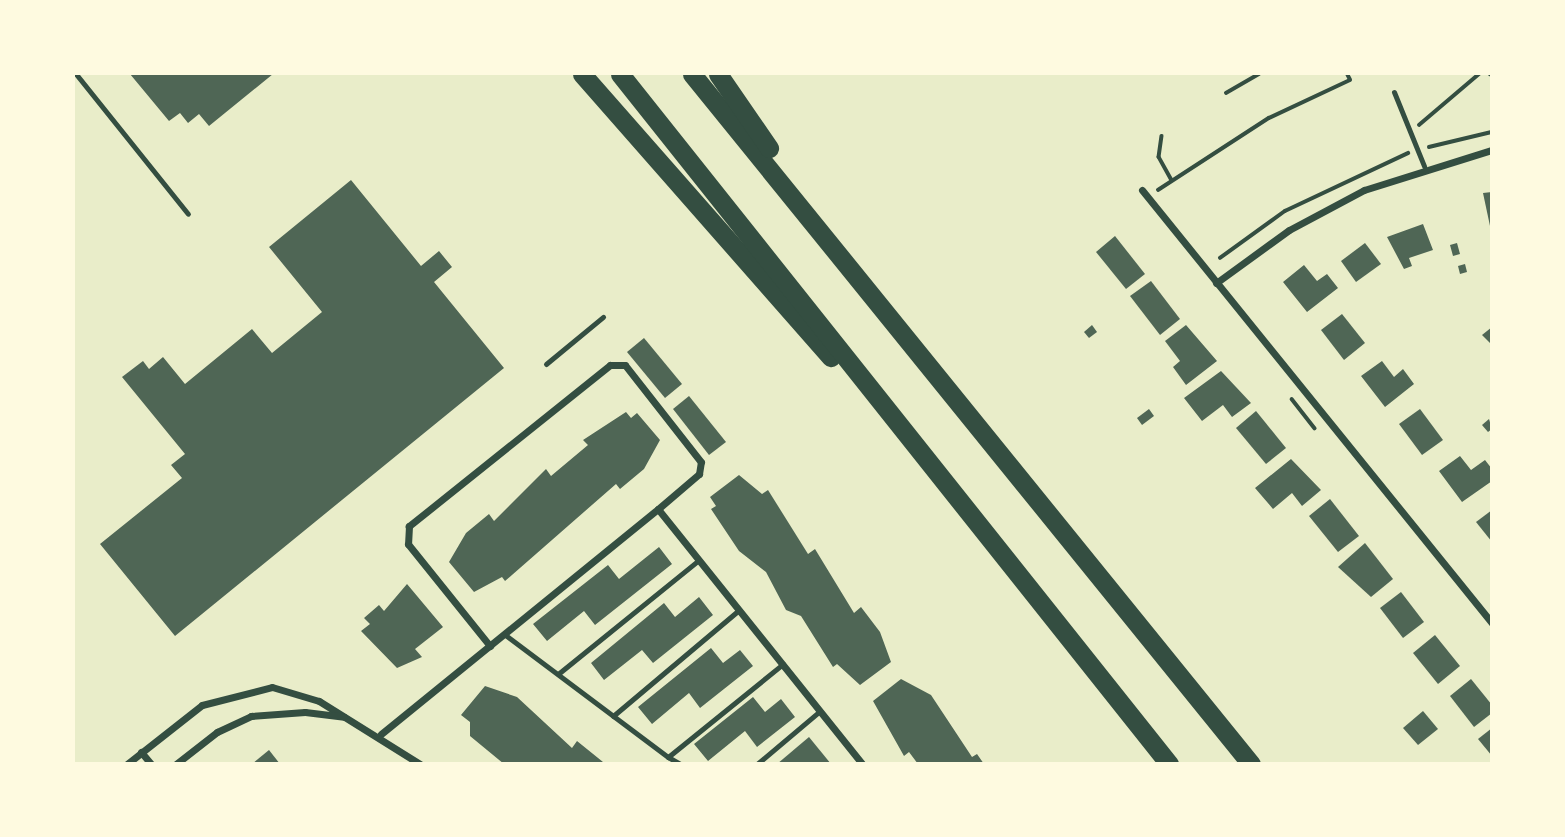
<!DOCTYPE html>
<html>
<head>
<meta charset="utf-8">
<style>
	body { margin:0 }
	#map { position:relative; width:1565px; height:837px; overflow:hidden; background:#e9edc9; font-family:Helvetica,sans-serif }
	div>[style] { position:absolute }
	.building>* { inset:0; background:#4f6655 }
	.path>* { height:3.5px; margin:-1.75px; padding:0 1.75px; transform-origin:1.75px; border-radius:1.75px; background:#344e41 }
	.service>* { height:5px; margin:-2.5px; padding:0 2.5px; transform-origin:2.5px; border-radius:2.5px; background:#344e41 }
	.minor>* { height:7px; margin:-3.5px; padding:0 3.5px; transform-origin:3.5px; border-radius:3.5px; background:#344e41 }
	.motorway>* { height:19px; margin:-9.5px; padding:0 9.5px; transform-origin:9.5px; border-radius:9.5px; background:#344e41 }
	span { translate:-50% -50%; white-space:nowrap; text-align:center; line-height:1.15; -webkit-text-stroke:5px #fefae0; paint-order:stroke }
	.frame { position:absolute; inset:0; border:75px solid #fefae0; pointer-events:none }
</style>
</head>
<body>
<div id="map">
	<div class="building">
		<i style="clip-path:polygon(130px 74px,273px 74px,209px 126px,199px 114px,188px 123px,180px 113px,169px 121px)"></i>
		<i style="clip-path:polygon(351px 180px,421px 266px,439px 251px,452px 267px,434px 282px,504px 368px,175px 636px,100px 544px,182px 478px,171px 465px,185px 454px,122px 377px,143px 361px,149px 369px,163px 357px,185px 384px,252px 329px,272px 353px,322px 312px,269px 247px)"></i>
		<i style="clip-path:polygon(1492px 192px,1492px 226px,1490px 226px,1483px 193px)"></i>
		<i style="clip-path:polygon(1423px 224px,1433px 250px,1409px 258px,1412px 266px,1404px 269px,1387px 237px)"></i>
		<i style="clip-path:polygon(1115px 236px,1145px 274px,1126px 289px,1096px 252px)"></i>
		<i style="clip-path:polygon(1365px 243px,1381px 264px,1356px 282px,1341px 261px)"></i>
		<i style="clip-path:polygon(1457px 243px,1460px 254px,1453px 256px,1450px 245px)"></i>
		<i style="clip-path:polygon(1465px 264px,1467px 272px,1460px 274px,1458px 266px)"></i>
		<i style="clip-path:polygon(1304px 265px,1317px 281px,1327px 274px,1338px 288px,1307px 312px,1283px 282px)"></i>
		<i style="clip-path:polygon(1151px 281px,1180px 319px,1160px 335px,1130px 296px)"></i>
		<i style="clip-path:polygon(1342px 314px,1365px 343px,1344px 360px,1321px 330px)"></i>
		<i style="clip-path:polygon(1092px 325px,1097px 332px,1089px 338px,1084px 332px)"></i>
		<i style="clip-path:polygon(1186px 325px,1217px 361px,1186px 385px,1173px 367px,1180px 361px,1165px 341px)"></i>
		<i style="clip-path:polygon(1492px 327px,1492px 345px,1482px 335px)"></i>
		<i style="clip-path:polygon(644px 338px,682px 384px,665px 398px,627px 352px)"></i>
		<i style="clip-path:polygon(1382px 361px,1394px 377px,1403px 369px,1414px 384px,1385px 407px,1361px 376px)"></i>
		<i style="clip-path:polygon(1221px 371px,1251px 403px,1232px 417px,1223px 405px,1202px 421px,1184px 398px)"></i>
		<i style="clip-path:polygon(689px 396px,726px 442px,709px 455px,673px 409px)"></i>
		<i style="clip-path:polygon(1149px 409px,1154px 416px,1142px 425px,1137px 418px)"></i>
		<i style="clip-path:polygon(1420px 409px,1443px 440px,1422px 455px,1399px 424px)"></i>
		<i style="clip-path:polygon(1256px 411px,1286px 448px,1266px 464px,1236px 428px)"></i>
		<i style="clip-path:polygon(626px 412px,631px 418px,637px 413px,660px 440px,644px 469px,620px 489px,616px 484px,505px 581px,502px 577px,474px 592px,449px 562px,466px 533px,489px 514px,494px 521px,546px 469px,551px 476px,588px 445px,583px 440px)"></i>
		<i style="clip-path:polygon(1489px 419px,1492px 429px,1488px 432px,1482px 425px)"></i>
		<i style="clip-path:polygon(1460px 456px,1471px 470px,1485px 460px,1492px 469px,1492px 481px,1462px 502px,1439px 471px)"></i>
		<i style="clip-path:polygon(1291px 459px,1321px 490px,1302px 506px,1292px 493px,1273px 509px,1255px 488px)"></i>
		<i style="clip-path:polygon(739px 475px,762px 494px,768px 490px,808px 554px,815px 549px,854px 613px,861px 607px,880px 632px,891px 662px,860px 685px,837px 664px,833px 667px,801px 616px,786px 610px,766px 572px,739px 551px,711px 509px,716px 506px,710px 497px)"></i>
		<i style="clip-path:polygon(1330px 499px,1359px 536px,1338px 552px,1309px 516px)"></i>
		<i style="clip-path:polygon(1492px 510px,1492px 542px,1476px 522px)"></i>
		<i style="clip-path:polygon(1365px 543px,1393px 579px,1371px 597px,1338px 567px)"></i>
		<i style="clip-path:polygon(659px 547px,672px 564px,595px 625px,584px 611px,547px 641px,533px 624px,608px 565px,619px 579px)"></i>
		<i style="clip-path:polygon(407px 584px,443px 627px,415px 649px,422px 657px,397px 668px,361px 631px,370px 624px,364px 618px,379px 605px,384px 611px)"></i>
		<i style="clip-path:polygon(1401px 592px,1424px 622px,1403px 638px,1380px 608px)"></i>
		<i style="clip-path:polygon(699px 597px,713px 615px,653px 663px,642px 650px,604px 680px,591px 663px,664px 603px,675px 617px)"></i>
		<i style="clip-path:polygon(1435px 635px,1460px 666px,1438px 684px,1413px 653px)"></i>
		<i style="clip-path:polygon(711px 648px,723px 663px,740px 650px,753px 666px,700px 708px,689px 693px,652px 724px,638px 707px)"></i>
		<i style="clip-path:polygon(901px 679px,931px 695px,972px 757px,977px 754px,984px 764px,918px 764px,909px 752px,904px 756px,873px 701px)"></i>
		<i style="clip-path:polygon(1471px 679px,1492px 705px,1492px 713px,1474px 727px,1450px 696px)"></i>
		<i style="clip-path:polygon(485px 686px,517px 697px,572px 748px,577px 741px,603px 762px,504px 764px,470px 736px,470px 722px,461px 715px)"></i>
		<i style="clip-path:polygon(753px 697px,765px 712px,781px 699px,795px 717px,757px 747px,745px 731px,708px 761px,694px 744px)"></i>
		<i style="clip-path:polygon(1423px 711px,1438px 729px,1418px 745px,1403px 728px)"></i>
		<i style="clip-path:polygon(1492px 728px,1492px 756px,1478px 739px)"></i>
		<i style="clip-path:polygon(809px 737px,831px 764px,777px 764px)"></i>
		<i style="clip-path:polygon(269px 750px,280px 764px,252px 764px)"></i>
	</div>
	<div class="path">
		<i style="left:1490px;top:74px;width:2px;rotate:27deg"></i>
		<i style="left:1226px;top:93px;width:38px;rotate:-30deg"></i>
		<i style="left:1419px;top:125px;width:79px;rotate:-40.4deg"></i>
		<i style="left:1162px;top:136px;width:21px;rotate:98deg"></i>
		<i style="left:1159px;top:157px;width:26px;rotate:61deg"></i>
		<i style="left:1429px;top:147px;width:65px;rotate:-13.4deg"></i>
		<i style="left:1158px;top:190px;width:132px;rotate:-33deg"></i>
		<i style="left:1269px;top:118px;width:89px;rotate:-25.1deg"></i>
		<i style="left:1350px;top:80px;width:7px;rotate:-117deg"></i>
		<i style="left:1220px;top:258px;width:80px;rotate:-35.9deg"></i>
		<i style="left:1285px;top:211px;width:136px;rotate:-25.2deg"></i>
		<i style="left:1292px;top:399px;width:37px;rotate:52deg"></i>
	</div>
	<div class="service">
		<i style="left:76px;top:74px;width:179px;rotate:51.3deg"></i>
		<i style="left:1394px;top:92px;width:80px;rotate:67.9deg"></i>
		<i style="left:546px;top:364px;width:74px;rotate:-39.5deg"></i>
		<i style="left:504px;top:634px;width:205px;rotate:36.9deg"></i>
		<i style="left:668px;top:757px;width:148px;rotate:-39deg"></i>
		<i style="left:558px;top:674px;width:181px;rotate:-39deg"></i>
		<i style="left:613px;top:716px;width:165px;rotate:-40.1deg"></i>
		<i style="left:668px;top:757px;width:14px;rotate:30deg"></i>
		<i style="left:757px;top:764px;width:82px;rotate:-40.1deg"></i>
	</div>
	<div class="minor">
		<i style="left:1142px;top:190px;width:557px;rotate:51.05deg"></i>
		<i style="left:1216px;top:283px;width:90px;rotate:-36deg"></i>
		<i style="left:1289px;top:230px;width:85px;rotate:-28.1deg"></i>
		<i style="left:1364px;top:190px;width:134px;rotate:-17.4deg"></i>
		<i style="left:658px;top:509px;width:327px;rotate:51.3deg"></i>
		<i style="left:381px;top:734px;width:357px;rotate:-39.1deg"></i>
		<i style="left:658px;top:509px;width:54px;rotate:-40.5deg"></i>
		<i style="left:699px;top:474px;width:12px;rotate:-81deg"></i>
		<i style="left:701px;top:462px;width:123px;rotate:-128.1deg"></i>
		<i style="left:625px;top:365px;width:15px;rotate:180deg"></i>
		<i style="left:610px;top:365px;width:258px;rotate:141.3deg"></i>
		<i style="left:409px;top:526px;width:18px;rotate:93deg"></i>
		<i style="left:408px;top:544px;width:131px;rotate:51.2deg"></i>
		<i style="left:141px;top:752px;width:16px;rotate:50deg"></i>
		<i style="left:127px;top:764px;width:95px;rotate:-38.2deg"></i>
		<i style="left:202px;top:705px;width:72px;rotate:-14.4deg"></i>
		<i style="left:272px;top:687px;width:49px;rotate:16.6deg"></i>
		<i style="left:319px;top:701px;width:119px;rotate:32deg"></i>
		<i style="left:176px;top:764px;width:52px;rotate:-38deg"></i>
		<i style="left:217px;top:732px;width:38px;rotate:-25deg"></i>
		<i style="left:251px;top:716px;width:54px;rotate:-4.2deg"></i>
		<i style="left:305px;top:712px;width:39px;rotate:7deg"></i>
	</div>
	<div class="motorway">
		<i style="left:582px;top:74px;width:377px;rotate:48.7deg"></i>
		<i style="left:620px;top:74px;width:882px;rotate:51.49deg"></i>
		<i style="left:692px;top:74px;width:888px;rotate:50.99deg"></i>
		<i style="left:718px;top:74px;width:90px;rotate:55.4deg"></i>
	</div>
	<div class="frame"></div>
</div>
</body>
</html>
